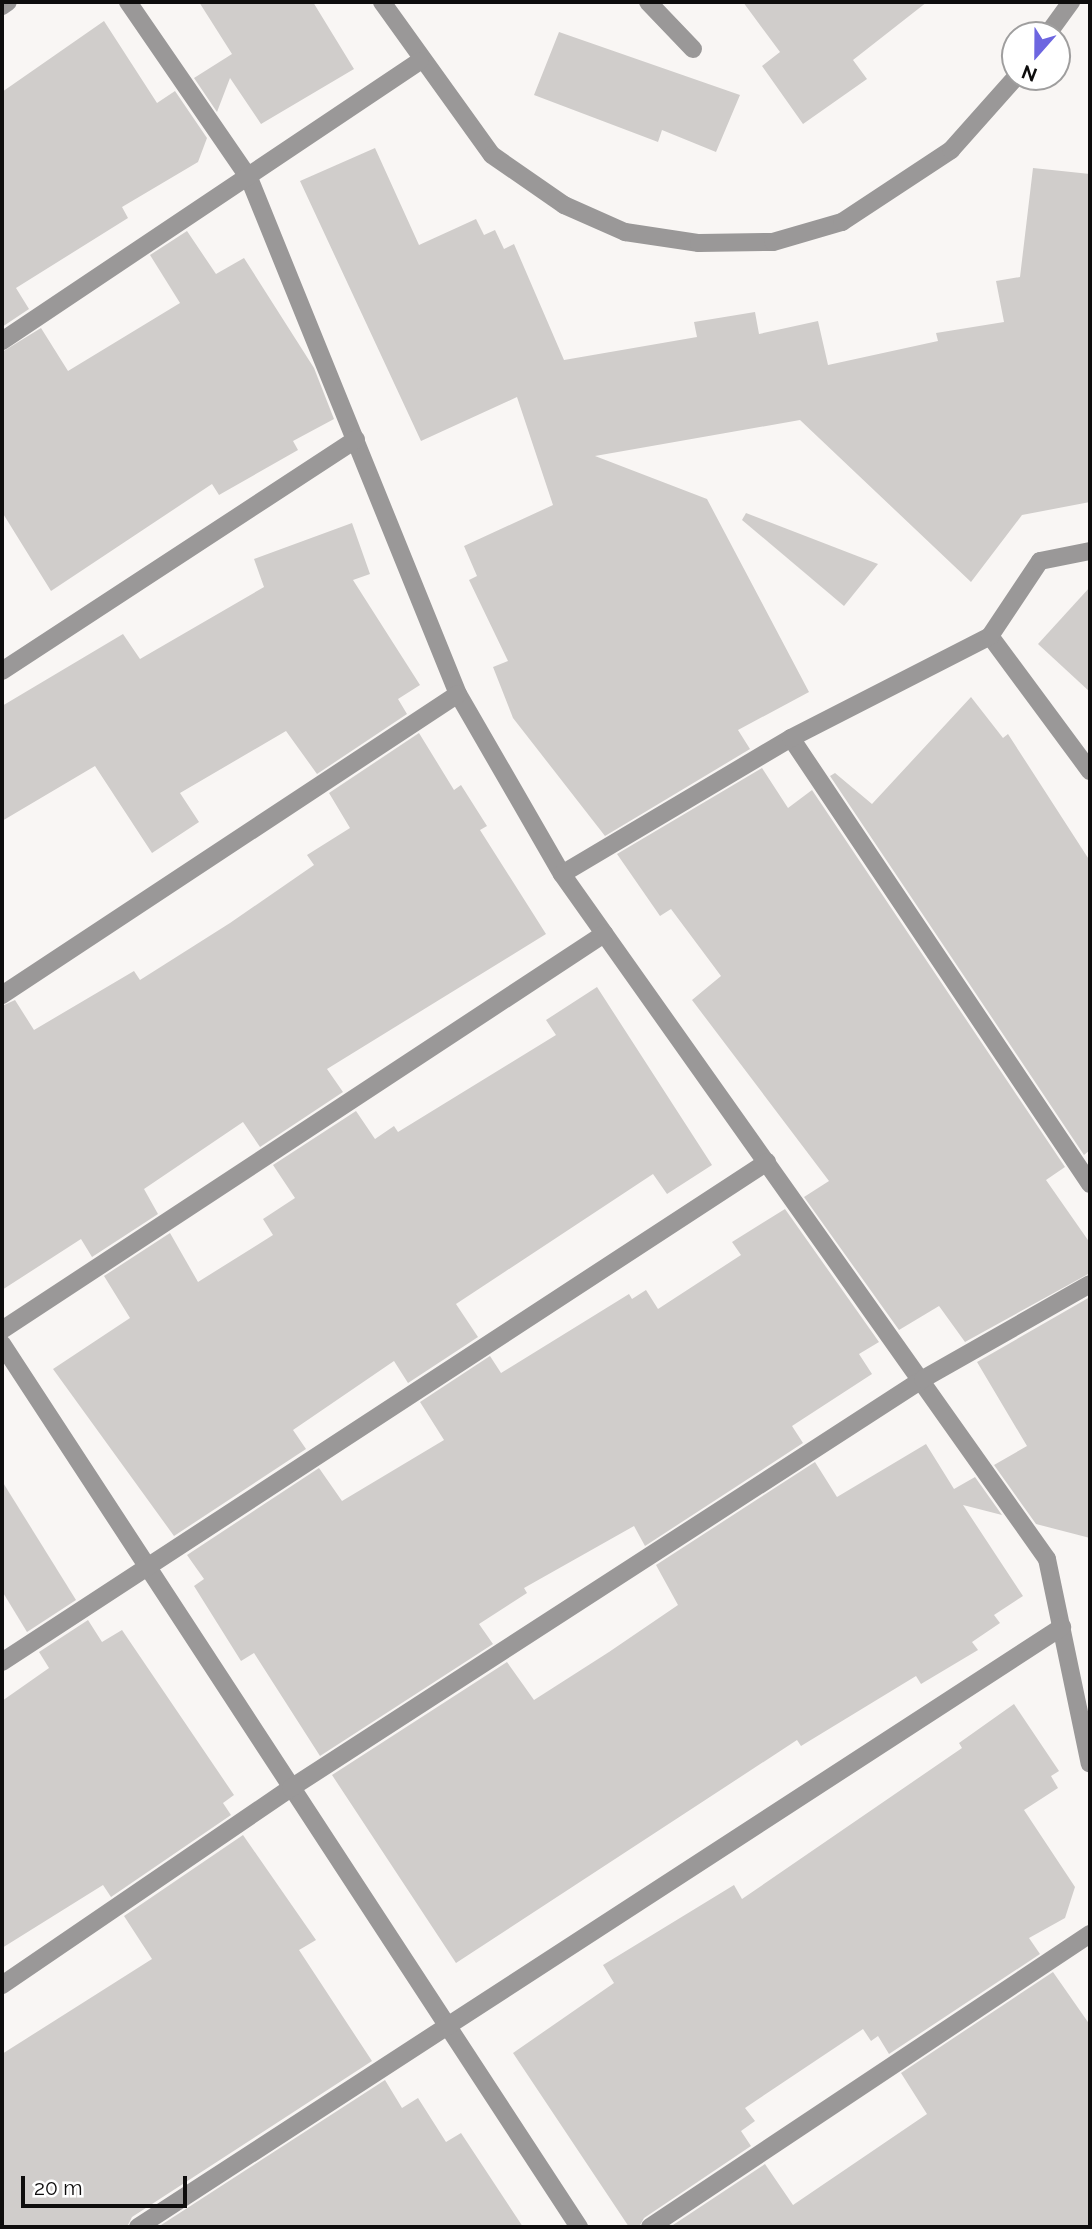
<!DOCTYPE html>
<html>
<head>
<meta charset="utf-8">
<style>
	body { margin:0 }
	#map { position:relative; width:1092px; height:2229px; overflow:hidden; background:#f9f6f4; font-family:Raleway,sans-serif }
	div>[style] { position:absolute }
	.building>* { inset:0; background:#d0cdcb }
	.minor>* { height:18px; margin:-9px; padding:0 9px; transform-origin:9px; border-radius:9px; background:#9a9898 }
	span { translate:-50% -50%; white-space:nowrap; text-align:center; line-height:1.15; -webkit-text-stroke:6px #fff; paint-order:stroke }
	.frame { position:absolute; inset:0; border:4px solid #0e0d0d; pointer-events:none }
	.north { position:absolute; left:1001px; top:21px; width:70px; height:70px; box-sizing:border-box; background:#fff; border:2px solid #9f9e9e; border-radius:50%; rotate:201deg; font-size:19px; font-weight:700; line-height:28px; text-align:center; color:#0e0d0d }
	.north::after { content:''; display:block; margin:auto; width:24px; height:32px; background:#6d66e0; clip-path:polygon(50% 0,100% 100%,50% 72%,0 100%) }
	.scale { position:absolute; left:21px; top:2176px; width:166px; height:32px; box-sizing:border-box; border:4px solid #0e0d0d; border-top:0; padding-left:9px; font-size:21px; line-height:24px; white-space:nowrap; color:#0e0d0d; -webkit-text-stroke:5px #fff; paint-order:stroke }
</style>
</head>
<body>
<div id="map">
	<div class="building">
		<i style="clip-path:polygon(199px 2px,313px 2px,354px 69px,261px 124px,230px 78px,217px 112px,194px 78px,232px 54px)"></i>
		<i style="clip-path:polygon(743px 2px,927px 2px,853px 60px,867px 79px,803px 124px,762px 66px,780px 52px)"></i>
		<i style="clip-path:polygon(104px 21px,157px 103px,175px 91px,207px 138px,198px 162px,122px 207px,128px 218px,16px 288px,29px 309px,2px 327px,2px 92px)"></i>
		<i style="clip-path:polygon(559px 32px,740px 95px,716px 152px,662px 130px,658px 142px,534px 95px)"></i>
		<i style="clip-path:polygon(375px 148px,419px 245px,476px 219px,484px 235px,495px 230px,504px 249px,514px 244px,564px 360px,697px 337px,694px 322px,755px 312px,759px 334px,818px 321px,828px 365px,938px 341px,936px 333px,1004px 322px,996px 281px,1020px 277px,1033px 168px,1090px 174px,1090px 502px,1022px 515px,971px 582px,800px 420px,595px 456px,707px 499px,809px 692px,738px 730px,750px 749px,605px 836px,513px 718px,493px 667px,508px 661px,469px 580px,477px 576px,464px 546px,553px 505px,517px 397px,421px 441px,300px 181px)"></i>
		<i style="clip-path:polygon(187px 231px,216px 274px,244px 258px,314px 368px,334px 419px,293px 441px,298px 450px,219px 495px,212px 484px,51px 591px,2px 512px,2px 352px,41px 328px,68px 371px,180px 303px,150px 255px)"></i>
		<i style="clip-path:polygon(746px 513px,878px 564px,844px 606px,742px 520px)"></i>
		<i style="clip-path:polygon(352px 523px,370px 574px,353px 580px,420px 685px,398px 699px,407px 714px,317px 774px,286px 731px,180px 793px,199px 822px,152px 853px,95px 766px,2px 821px,2px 706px,123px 634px,140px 659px,264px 587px,254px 559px)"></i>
		<i style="clip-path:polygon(1090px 587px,1090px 692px,1038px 644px)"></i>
		<i style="clip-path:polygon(971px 697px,1003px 738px,1008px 734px,1090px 861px,1090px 1150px,1084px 1155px,830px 776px,835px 773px,872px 804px)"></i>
		<i style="clip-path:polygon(419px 733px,454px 790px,461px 785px,487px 826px,480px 830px,546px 934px,327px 1069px,343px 1092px,260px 1147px,243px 1122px,144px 1189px,158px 1214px,92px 1257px,81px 1239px,2px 1290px,2px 1006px,15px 1000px,34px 1030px,134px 971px,140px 980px,230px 923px,314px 865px,307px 855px,350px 828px,329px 793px)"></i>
		<i style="clip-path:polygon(762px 768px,788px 808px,812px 790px,1065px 1167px,1046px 1180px,1090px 1243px,1090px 1273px,965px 1342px,939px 1306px,899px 1330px,804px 1197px,829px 1181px,692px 1000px,721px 976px,671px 909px,660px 916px,617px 854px)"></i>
		<i style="clip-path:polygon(597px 987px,712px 1165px,667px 1194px,653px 1174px,456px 1304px,478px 1337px,408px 1383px,394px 1361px,293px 1430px,306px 1449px,174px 1536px,53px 1369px,130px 1318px,104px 1276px,170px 1233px,198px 1282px,273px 1235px,263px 1219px,295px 1198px,273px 1165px,356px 1111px,375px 1139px,394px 1126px,398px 1132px,556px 1035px,546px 1020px)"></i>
		<i style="clip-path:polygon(785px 1209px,879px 1342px,859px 1354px,872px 1374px,792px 1426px,803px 1443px,645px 1546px,634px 1526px,524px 1588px,527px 1593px,479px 1624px,493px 1644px,320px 1756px,254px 1653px,241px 1661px,194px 1586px,204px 1579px,187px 1555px,319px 1468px,342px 1501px,444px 1440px,420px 1402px,490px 1356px,501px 1373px,629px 1294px,632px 1299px,646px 1290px,658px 1309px,741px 1255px,732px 1242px)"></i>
		<i style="clip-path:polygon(1090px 1297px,1090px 1538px,1036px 1524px,994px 1465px,1027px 1446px,977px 1362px)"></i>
		<i style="clip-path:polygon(926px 1444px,954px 1489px,975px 1477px,1002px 1515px,963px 1505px,1023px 1596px,994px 1615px,1000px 1623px,972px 1642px,978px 1650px,921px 1684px,916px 1676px,801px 1746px,797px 1740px,456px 1963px,332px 1775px,507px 1662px,534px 1700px,609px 1652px,678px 1605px,656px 1565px,815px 1462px,837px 1497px)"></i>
		<i style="clip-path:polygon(2px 1481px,76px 1600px,27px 1632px,2px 1591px)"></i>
		<i style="clip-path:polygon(88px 1620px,102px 1642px,122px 1630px,234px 1795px,223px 1803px,231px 1815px,111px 1897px,103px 1885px,2px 1948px,2px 1701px,49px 1668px,39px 1652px)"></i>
		<i style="clip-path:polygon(1014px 1704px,1059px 1771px,1051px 1776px,1058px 1788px,1024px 1810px,1075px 1887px,1065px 1918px,1029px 1938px,1040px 1954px,889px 2054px,878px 2036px,871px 2041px,863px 2029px,745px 2108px,755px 2121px,741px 2131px,751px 2146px,644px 2218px,639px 2227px,629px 2227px,513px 2053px,614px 1983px,603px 1965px,734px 1885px,742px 1899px,962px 1748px,959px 1743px)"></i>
		<i style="clip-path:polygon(243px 1835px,316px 1940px,299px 1950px,372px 2061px,132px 2217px,127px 2227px,2px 2227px,2px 2054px,152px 1959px,124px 1916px)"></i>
		<i style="clip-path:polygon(1053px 1972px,1090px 2025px,1090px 2227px,670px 2227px,765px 2164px,793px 2205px,927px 2114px,901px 2073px)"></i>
		<i style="clip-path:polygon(385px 2080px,402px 2108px,418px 2098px,446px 2142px,461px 2133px,523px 2227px,158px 2227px)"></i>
	</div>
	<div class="minor">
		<i style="left:128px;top:2px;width:214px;rotate:55.5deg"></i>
		<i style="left:249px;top:178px;width:557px;rotate:67.95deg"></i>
		<i style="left:458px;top:694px;width:208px;rotate:60deg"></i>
		<i style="left:562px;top:874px;width:839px;rotate:54.7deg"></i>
		<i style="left:1047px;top:1559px;width:209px;rotate:78.2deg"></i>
		<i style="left:382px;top:2px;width:188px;rotate:54.3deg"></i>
		<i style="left:492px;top:155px;width:88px;rotate:34.8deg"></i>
		<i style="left:564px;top:205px;width:67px;rotate:23.9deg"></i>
		<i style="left:625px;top:232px;width:75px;rotate:8.5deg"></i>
		<i style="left:699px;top:243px;width:74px;rotate:-0.8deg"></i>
		<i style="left:773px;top:242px;width:72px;rotate:-16.2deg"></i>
		<i style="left:842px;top:222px;width:131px;rotate:-33.4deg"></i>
		<i style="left:951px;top:150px;width:98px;rotate:-48.3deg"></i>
		<i style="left:648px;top:2px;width:65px;rotate:46.2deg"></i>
		<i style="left:2px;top:6px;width:7px;rotate:-34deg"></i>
		<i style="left:1047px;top:35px;width:41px;rotate:-54deg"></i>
		<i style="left:2px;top:341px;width:503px;rotate:-33.82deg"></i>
		<i style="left:990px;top:636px;width:168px;rotate:53.5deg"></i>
		<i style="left:2px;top:671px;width:423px;rotate:-33.2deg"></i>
		<i style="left:791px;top:738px;width:537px;rotate:56.16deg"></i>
		<i style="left:562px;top:874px;width:266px;rotate:-30.7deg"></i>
		<i style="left:791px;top:738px;width:224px;rotate:-27.1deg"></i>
		<i style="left:990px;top:636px;width:90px;rotate:-56.3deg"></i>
		<i style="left:1040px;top:561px;width:51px;rotate:-11.3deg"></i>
		<i style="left:2px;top:995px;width:546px;rotate:-33.43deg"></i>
		<i style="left:2px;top:1330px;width:721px;rotate:-33.34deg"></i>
		<i style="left:2px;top:1344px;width:1055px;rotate:56.84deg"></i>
		<i style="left:2px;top:1662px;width:914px;rotate:-33.17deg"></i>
		<i style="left:2px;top:1985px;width:350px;rotate:-34.3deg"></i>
		<i style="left:291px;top:1788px;width:753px;rotate:-32.91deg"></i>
		<i style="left:923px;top:1379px;width:192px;rotate:-29.6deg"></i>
		<i style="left:138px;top:2227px;width:1102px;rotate:-33deg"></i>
		<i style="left:650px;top:2227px;width:529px;rotate:-33.66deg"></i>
	</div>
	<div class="frame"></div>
	<div class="north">N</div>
	<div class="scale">20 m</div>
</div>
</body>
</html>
